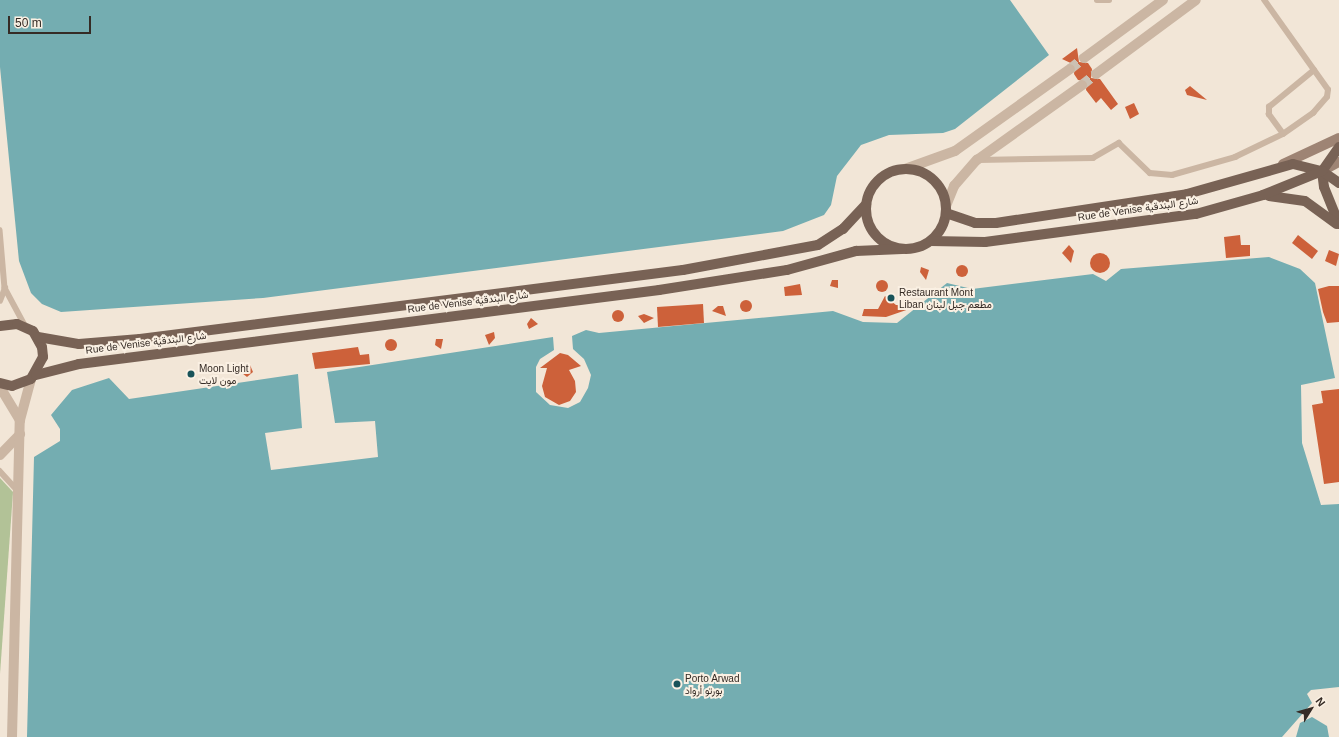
<!DOCTYPE html>
<html>
<head>
<meta charset="utf-8">
<style>
	body { margin:0 }
	#map { position:relative; width:1339px; height:737px; overflow:hidden; background:#f2e6d7; font-family:Arial,Vazirmatn,sans-serif }
	div>[style] { position:absolute }
	.green>* { inset:0; background:#b2c297 }
	.water>* { inset:0; background:#74adb1 }
	.building>* { inset:0; background:#cd613a }
	.round { border-radius:50% }
	.minor-tunnel>* { height:10px; margin-top:-5px; transform-origin:0; background:repeating-linear-gradient(90deg,#ccc1b3 0 10px,transparent 0 15px) }
	.service>* { height:5.5px; margin:-2.75px; padding:0 2.75px; transform-origin:2.75px; border-radius:2.75px; background:#cbb6a3 }
	.minor>* { height:10px; margin:-5px; padding:0 5px; transform-origin:5px; border-radius:5px; background:#cbb6a3 }
	.secondary>* { height:10px; margin:-5px; padding:0 5px; transform-origin:5px; border-radius:5px; background:#9e8474 }
	.primary>* { height:10px; margin:-5px; padding:0 5px; transform-origin:5px; border-radius:5px; background:#786255 }
	.primary>.ring { margin:-5px; padding:0; box-sizing:content-box; background:none; border:10px solid #786255; border-radius:50% }
	.dots>* { width:11px; height:11px; translate:-50% -50%; box-sizing:border-box; border:2px solid #faf0e3; border-radius:50% }
	span { translate:-50% -50%; white-space:nowrap; text-align:center; line-height:1.15; -webkit-text-stroke:4px #faf0e3; paint-order:stroke }
	.street-label { font-size:10px; color:#352b25 }
	.poi-label { font-size:10px; color:#352b25 }
	.left { translate:0 -50%; text-align:left }
	.north { position:absolute; left:1291px; top:689px; width:40px; height:40px; -webkit-text-stroke:3px #faf0e3; paint-order:stroke; rotate:53deg; font-size:11px; font-weight:700; line-height:16px; text-align:center; color:#352b25 }
	.north::after { content:''; display:block; margin:auto; width:14px; height:18px; background:#352b25; clip-path:polygon(50% 0,100% 100%,50% 72%,0 100%) }
	.scale { position:absolute; left:8px; top:16px; width:83px; height:18px; box-sizing:border-box; border:2px solid #352b25; border-top:0; padding-left:5px; font-size:12px; line-height:14px; white-space:nowrap; color:#352b25; -webkit-text-stroke:3px #faf0e3; paint-order:stroke }
</style>
</head>
<body>
<div id="map">
	<div class="green">
		<i style="clip-path:polygon(0 478px,13px 492px,0 674px)"></i>
	</div>
	<div class="water">
		<i style="clip-path:polygon(0 0,1010px 0,1049px 55px,955px 129px,943px 133px,889px 135px,861px 145px,837px 176px,831px 205px,824px 215px,783px 231px,263px 298px,61px 312px,42px 304px,31px 293px,19px 261px,0 67px)"></i>
		<i style="clip-path:polygon(1269px 257px,1300px 269px,1315px 283px,1335px 378px,1301px 385px,1302px 443px,1321px 505px,1339px 504px,1339px 687px,1311px 690px,1307px 694px,1312px 703px,1282px 737px,27px 737px,34px 457px,60px 441px,60px 429px,51px 415px,72px 390px,109px 378px,129px 399px,298px 374px,302px 428px,265px 433px,271px 470px,378px 457px,375px 421px,335px 423px,327px 372px,553px 337px,554px 350px,540px 359px,536px 367px,536px 392px,550px 405px,568px 408px,580px 402px,588px 388px,591px 375px,584px 359px,573px 349px,572px 336px,586px 330px,599px 333px,833px 311px,863px 322px,897px 323px,947px 283px,972px 289px,1093px 274px,1106px 281px,1121px 269px)"></i>
		<i style="clip-path:polygon(1312px 717px,1327px 726px,1329px 737px,1296px 737px,1300px 723px)"></i>
	</div>
	<div class="building">
		<i style="clip-path:polygon(1077px 48px,1079px 62px,1088px 63px,1092px 69px,1091px 78px,1100px 79px,1118px 104px,1111px 110px,1101px 98px,1096px 103px,1086px 90px,1087px 81px,1078px 80px,1074px 74px,1075px 65px,1062px 59px)"></i>
		<i style="clip-path:polygon(1190px 86px,1207px 100px,1187px 95px,1185px 90px)"></i>
		<i style="clip-path:polygon(1134px 103px,1139px 114px,1130px 119px,1125px 107px)"></i>
		<i style="clip-path:polygon(1240px 235px,1241px 245px,1250px 245px,1250px 256px,1226px 258px,1224px 237px)"></i>
		<i style="clip-path:polygon(1298px 235px,1318px 251px,1312px 259px,1292px 243px)"></i>
		<i style="clip-path:polygon(1069px 245px,1074px 251px,1071px 263px,1062px 253px)"></i>
		<i style="clip-path:polygon(1329px 250px,1339px 254px,1336px 266px,1325px 261px)"></i>
		<i class="round" style="left:1090px;top:253px;width:20px;height:20px"></i>
		<i class="round" style="left:956px;top:265px;width:12px;height:12px"></i>
		<i style="clip-path:polygon(921px 267px,929px 270px,926px 280px,920px 272px)"></i>
		<i class="round" style="left:876px;top:280px;width:12px;height:12px"></i>
		<i style="clip-path:polygon(832px 280px,838px 280px,838px 288px,830px 286px)"></i>
		<i style="clip-path:polygon(800px 284px,802px 295px,785px 296px,784px 287px)"></i>
		<i style="clip-path:polygon(1329px 286px,1339px 286px,1339px 322px,1327px 323px,1323px 312px,1318px 289px)"></i>
		<i style="clip-path:polygon(885px 296px,896px 305px,918px 306px,886px 317px,862px 316px,864px 309px,878px 309px)"></i>
		<i class="round" style="left:740px;top:300px;width:12px;height:12px"></i>
		<i style="clip-path:polygon(703px 304px,704px 323px,658px 327px,657px 307px)"></i>
		<i style="clip-path:polygon(718px 306px,723px 306px,726px 316px,712px 311px)"></i>
		<i class="round" style="left:612px;top:310px;width:12px;height:12px"></i>
		<i style="clip-path:polygon(644px 314px,654px 318px,644px 323px,638px 316px)"></i>
		<i style="clip-path:polygon(531px 318px,538px 324px,529px 329px,527px 324px)"></i>
		<i style="clip-path:polygon(494px 332px,495px 338px,489px 345px,485px 335px)"></i>
		<i style="clip-path:polygon(436px 339px,443px 339px,441px 349px,435px 345px)"></i>
		<i class="round" style="left:385px;top:339px;width:12px;height:12px"></i>
		<i style="clip-path:polygon(358px 347px,360px 355px,369px 354px,370px 364px,315px 369px,312px 353px)"></i>
		<i style="clip-path:polygon(560px 353px,568px 355px,581px 366px,569px 370px,575px 381px,576px 392px,570px 401px,559px 405px,545px 397px,542px 386px,547px 368px,540px 368px)"></i>
		<i style="clip-path:polygon(250px 365px,253px 372px,247px 377px,233px 366px)"></i>
		<i style="clip-path:polygon(1339px 389px,1339px 482px,1324px 484px,1312px 405px,1323px 403px,1321px 391px)"></i>
	</div>
	<div class="minor-tunnel">
		<i style="left:1070px;top:69px;width:18px;rotate:-38deg"></i>
		<i style="left:1082px;top:85px;width:18px;rotate:-38deg"></i>
	</div>
	<div class="service">
		<i style="left:1097px;top:0;width:12px"></i>
		<i style="left:1283px;top:134px;width:24px;rotate:-126deg"></i>
		<i style="left:1269px;top:115px;width:8px;rotate:-90deg"></i>
		<i style="left:1269px;top:107px;width:58px;rotate:-39.4deg"></i>
		<i style="left:979px;top:160px;width:114px;rotate:-1deg"></i>
		<i style="left:1093px;top:158px;width:30px;rotate:-30deg"></i>
		<i style="left:1119px;top:143px;width:43px;rotate:44.1deg"></i>
		<i style="left:1150px;top:173px;width:22px;rotate:5deg"></i>
		<i style="left:1172px;top:175px;width:66px;rotate:-15.9deg"></i>
		<i style="left:1235px;top:157px;width:53px;rotate:-25.6deg"></i>
		<i style="left:1283px;top:134px;width:37px;rotate:-35deg"></i>
		<i style="left:1313px;top:113px;width:21px;rotate:-49deg"></i>
		<i style="left:1327px;top:97px;width:7px;rotate:-82deg"></i>
		<i style="left:1328px;top:90px;width:110px;rotate:-125.4deg"></i>
		<i style="left:0;top:230px;width:58px;rotate:85.1deg"></i>
		<i style="left:5px;top:288px;width:44px;rotate:61.7deg"></i>
		<i style="left:0;top:301px;width:14px;rotate:-69deg"></i>
		<i style="left:0;top:471px;width:25px;rotate:48deg"></i>
	</div>
	<div class="minor">
		<i style="left:1084px;top:58px;width:98px;rotate:-36.3deg"></i>
		<i style="left:1096px;top:74px;width:124px;rotate:-36.5deg"></i>
		<i style="left:905px;top:169px;width:53px;rotate:-19.8deg"></i>
		<i style="left:955px;top:151px;width:141px;rotate:-35.5deg"></i>
		<i style="left:946px;top:206px;width:22px;rotate:-68deg"></i>
		<i style="left:954px;top:186px;width:35px;rotate:-49deg"></i>
		<i style="left:977px;top:160px;width:129px;rotate:-35.5deg"></i>
		<i style="left:0;top:387px;width:39px;rotate:59deg"></i>
		<i style="left:0;top:455px;width:29px;rotate:-46deg"></i>
		<i style="left:12px;top:737px;width:317px;rotate:-88.6deg"></i>
		<i style="left:20px;top:420px;width:42px;rotate:-75deg"></i>
	</div>
	<div class="secondary">
		<i style="left:1283px;top:164px;width:62px;rotate:-24.9deg"></i>
		<i style="left:1322px;top:171px;width:19px;rotate:-28deg"></i>
	</div>
	<div class="primary">
		<i style="left:1339px;top:147px;width:29px;rotate:125deg"></i>
		<i style="left:1322px;top:171px;width:16px;rotate:83deg"></i>
		<i style="left:1324px;top:187px;width:40px;rotate:68deg"></i>
		<i class="ring" style="left:866px;top:169px;width:70px;height:70px"></i>
		<i style="left:1269px;top:196px;width:36px;rotate:8deg"></i>
		<i style="left:1305px;top:201px;width:39px;rotate:36deg"></i>
		<i style="left:946px;top:213px;width:31px;rotate:19deg"></i>
		<i style="left:975px;top:223px;width:21px"></i>
		<i style="left:996px;top:223px;width:193px;rotate:-8.6deg"></i>
		<i style="left:1187px;top:194px;width:110px;rotate:-15.8deg"></i>
		<i style="left:1293px;top:164px;width:30px;rotate:14deg"></i>
		<i style="left:1322px;top:171px;width:21px;rotate:35deg"></i>
		<i style="left:931px;top:241px;width:54px;rotate:1.1deg"></i>
		<i style="left:985px;top:242px;width:213px;rotate:-7.6deg"></i>
		<i style="left:1196px;top:214px;width:70px;rotate:-15.8deg"></i>
		<i style="left:1263px;top:195px;width:64px;rotate:-22.1deg"></i>
		<i style="left:0;top:326px;width:17px;rotate:-7deg"></i>
		<i style="left:17px;top:324px;width:17px;rotate:24deg"></i>
		<i style="left:33px;top:331px;width:18px;rotate:61deg"></i>
		<i style="left:42px;top:347px;width:10px;rotate:84deg"></i>
		<i style="left:43px;top:357px;width:25px;rotate:119deg"></i>
		<i style="left:31px;top:379px;width:20px;rotate:160deg"></i>
		<i style="left:12px;top:386px;width:12px;rotate:-166deg"></i>
		<i style="left:38px;top:337px;width:42px;rotate:9.7deg"></i>
		<i style="left:79px;top:344px;width:61px;rotate:-4.7deg"></i>
		<i style="left:140px;top:339px;width:547px;rotate:-7.24deg"></i>
		<i style="left:683px;top:270px;width:137px;rotate:-10.5deg"></i>
		<i style="left:818px;top:245px;width:30px;rotate:-33deg"></i>
		<i style="left:843px;top:229px;width:34px;rotate:-47deg"></i>
		<i style="left:36px;top:375px;width:44px;rotate:-14.3deg"></i>
		<i style="left:79px;top:364px;width:585px;rotate:-7.27deg"></i>
		<i style="left:659px;top:290px;width:130px;rotate:-8.9deg"></i>
		<i style="left:787px;top:270px;width:72px;rotate:-15.4deg"></i>
		<i style="left:856px;top:251px;width:46px;rotate:-2.5deg"></i>
	</div>
	<div class="dots">
		<i style="left:891px;top:298px;background:#195359"></i>
		<i style="left:191px;top:374px;background:#195359"></i>
		<i style="left:677px;top:684px;background:#195359"></i>
	</div>
	<div class="street-label">
		<span style="left:1138px;top:209px;rotate:-8deg">Rue de Venise شارع البندقية</span>
		<span style="left:468px;top:302px;rotate:-7deg">Rue de Venise شارع البندقية</span>
		<span style="left:146px;top:343px;rotate:-7deg">Rue de Venise شارع البندقية</span>
	</div>
	<div class="poi-label">
		<span class="left" style="left:899px;top:298px">Restaurant Mont<br>Liban مطعم جبل لبنان</span>
		<span class="left" style="left:199px;top:374px">Moon Light<br>مون لايت</span>
		<span class="left" style="left:685px;top:684px">Porto Arwad<br>بورتو أرواد</span>
	</div>
	<div class="north">N</div>
	<div class="scale">50 m</div>
</div>
</body>
</html>
